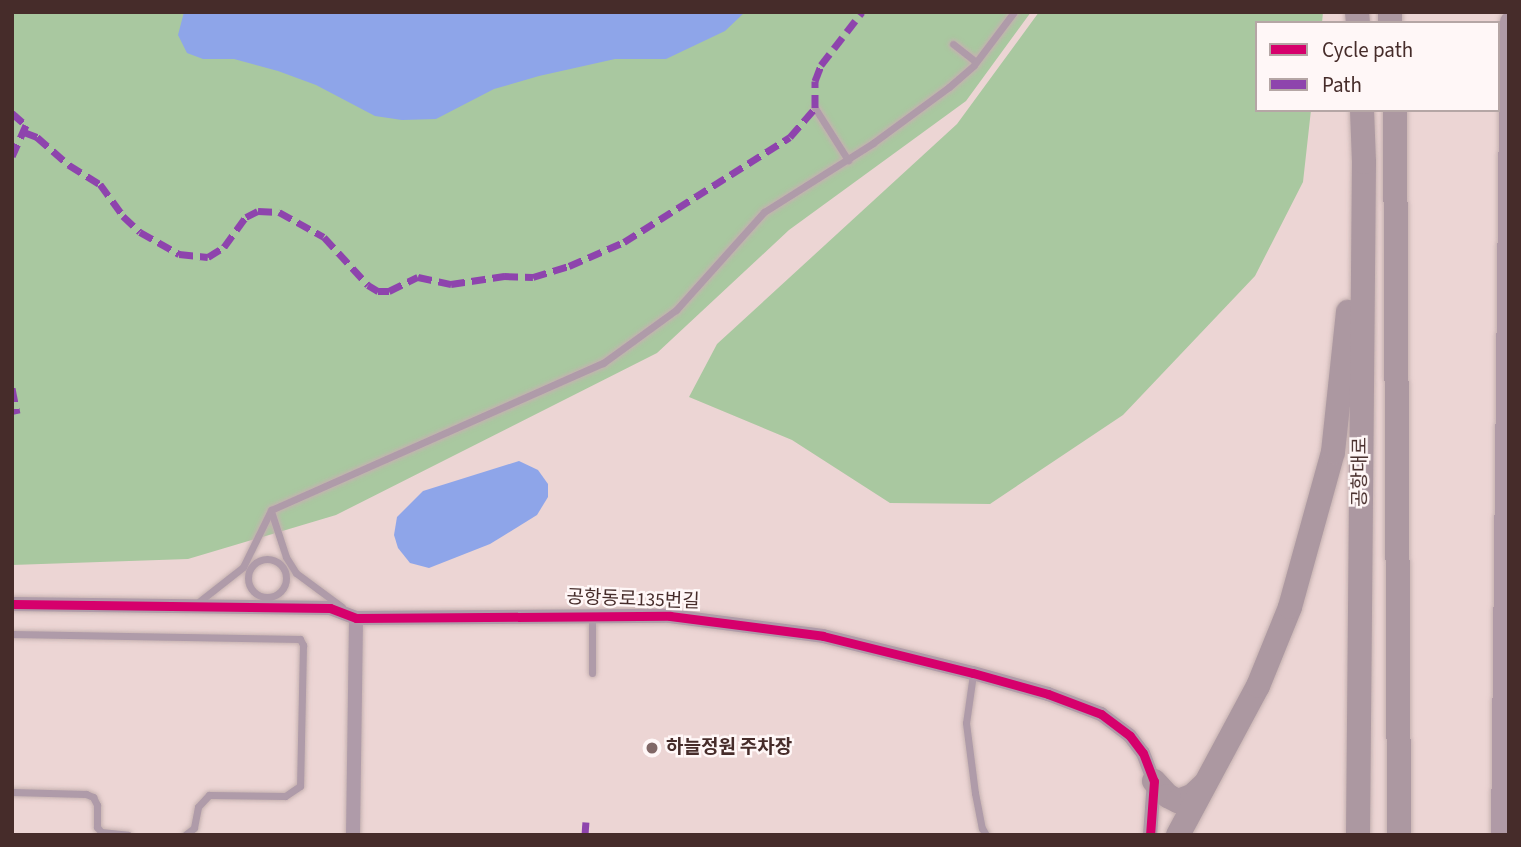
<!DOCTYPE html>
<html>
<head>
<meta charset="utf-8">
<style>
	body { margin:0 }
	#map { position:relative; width:1521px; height:847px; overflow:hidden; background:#ecd5d4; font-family:"Source Sans 3","Noto Sans KR",sans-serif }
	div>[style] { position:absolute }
	.green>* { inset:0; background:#a9c8a0 }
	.water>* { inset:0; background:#8ea5e9 }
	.roads { filter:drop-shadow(0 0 2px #c5b1b0) drop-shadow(0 0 2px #c5b1b0) }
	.lane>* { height:7px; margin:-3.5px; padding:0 3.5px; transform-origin:3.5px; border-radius:3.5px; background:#af9ba9 }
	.lane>.ring { margin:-3.5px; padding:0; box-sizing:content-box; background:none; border:7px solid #af9ba9; border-radius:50% }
	.street>* { height:14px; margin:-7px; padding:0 7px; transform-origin:7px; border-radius:7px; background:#af9ba9 }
	.secondary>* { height:19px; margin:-9.5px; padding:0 9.5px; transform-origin:9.5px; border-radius:9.5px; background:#b09aa6 }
	.highway>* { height:24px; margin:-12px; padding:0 12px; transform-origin:12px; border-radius:12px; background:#ac98a1 }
	.quiet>* { height:7px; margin-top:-3.5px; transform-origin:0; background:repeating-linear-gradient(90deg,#8e44ad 0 14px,transparent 0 21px) }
	.cycleway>* { height:9px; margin:-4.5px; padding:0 4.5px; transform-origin:4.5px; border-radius:4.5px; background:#d6006c }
	.dots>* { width:19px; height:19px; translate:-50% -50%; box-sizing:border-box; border:4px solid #fff7f7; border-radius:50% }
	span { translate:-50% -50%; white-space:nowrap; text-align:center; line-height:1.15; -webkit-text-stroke:5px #fff7f7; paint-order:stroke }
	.street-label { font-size:19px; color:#462c2a }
	.poi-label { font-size:19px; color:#462c2a; font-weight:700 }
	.left { translate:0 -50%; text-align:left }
	.frame { position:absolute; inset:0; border:14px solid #462c2a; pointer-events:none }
	.legend { position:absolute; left:1255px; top:21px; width:245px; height:91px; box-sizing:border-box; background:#fff7f7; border:2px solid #b5a6a5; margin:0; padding:9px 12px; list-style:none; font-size:21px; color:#462c2a }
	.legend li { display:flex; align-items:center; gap:14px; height:35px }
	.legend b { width:35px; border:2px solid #b5a6a5 }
</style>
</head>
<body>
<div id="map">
	<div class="green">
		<i style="clip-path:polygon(12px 12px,1031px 12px,966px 101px,789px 230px,657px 353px,336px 515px,188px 559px,12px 565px)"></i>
		<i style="clip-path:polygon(1039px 12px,1323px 12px,1322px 23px,1257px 23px,1257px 110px,1311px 110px,1303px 182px,1255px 276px,1123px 415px,990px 504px,890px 503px,792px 440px,689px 397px,717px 344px,957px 124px)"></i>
	</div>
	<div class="water">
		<i style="clip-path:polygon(184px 12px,500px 13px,745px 12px,725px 31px,666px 59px,615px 59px,539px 76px,494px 89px,436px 119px,402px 120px,375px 116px,316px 85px,278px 71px,234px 59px,203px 59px,187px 53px,178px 35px)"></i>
		<i style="clip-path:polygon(519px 461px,538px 470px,548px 484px,548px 497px,537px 515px,490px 544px,429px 568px,410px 563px,398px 548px,394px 535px,397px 517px,423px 491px)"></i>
	</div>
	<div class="roads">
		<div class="lane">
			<i style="left:953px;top:44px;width:29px;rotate:38deg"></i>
			<i style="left:815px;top:108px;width:62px;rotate:57.6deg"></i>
			<i style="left:271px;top:511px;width:48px;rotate:71.9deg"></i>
			<i style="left:286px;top:557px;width:19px;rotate:58deg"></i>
			<i style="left:296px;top:573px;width:57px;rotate:36.5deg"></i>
			<i class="ring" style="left:248px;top:559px;width:31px;height:31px"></i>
			<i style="left:196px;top:604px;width:60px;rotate:-38.2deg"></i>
			<i style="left:243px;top:567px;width:64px;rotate:-63.8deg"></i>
			<i style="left:271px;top:510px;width:363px;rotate:-23.9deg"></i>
			<i style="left:603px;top:363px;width:90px;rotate:-36deg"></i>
			<i style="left:676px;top:310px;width:132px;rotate:-48.1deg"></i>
			<i style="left:764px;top:212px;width:129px;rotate:-32.3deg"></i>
			<i style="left:873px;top:143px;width:94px;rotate:-36.4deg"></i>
			<i style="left:949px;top:87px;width:33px;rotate:-41deg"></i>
			<i style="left:974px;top:65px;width:66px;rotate:-53deg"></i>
			<i style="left:12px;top:634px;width:288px;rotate:1deg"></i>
			<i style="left:300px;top:639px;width:7px;rotate:63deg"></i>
			<i style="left:303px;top:645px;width:141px;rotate:91.2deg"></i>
			<i style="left:300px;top:786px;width:18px;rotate:146deg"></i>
			<i style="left:285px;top:796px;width:76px;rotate:-179.2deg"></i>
			<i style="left:209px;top:795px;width:16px;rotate:133deg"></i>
			<i style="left:198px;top:807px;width:21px;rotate:101deg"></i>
			<i style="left:194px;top:828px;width:11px;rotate:142deg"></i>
			<i style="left:592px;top:673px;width:56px;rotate:-90deg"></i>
			<i style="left:973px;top:674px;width:49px;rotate:98.1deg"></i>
			<i style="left:966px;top:723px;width:71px;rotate:82.7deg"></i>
			<i style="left:975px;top:793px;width:36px;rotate:79deg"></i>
			<i style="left:982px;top:828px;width:8px;rotate:60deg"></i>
			<i style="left:12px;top:792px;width:74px;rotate:1.5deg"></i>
			<i style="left:86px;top:794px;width:8px;rotate:23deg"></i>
			<i style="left:93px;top:797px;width:9px;rotate:63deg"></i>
			<i style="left:97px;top:805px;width:22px;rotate:90deg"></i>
			<i style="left:97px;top:827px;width:6px;rotate:51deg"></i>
			<i style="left:101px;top:832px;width:27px;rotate:6deg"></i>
		</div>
		<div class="street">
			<i style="left:12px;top:604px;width:318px;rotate:0.7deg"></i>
			<i style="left:330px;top:608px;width:28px;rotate:21deg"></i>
			<i style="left:356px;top:618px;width:314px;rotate:-0.4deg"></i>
			<i style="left:670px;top:616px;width:154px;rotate:7.4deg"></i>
			<i style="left:823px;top:636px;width:154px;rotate:13.9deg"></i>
			<i style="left:973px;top:673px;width:78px;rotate:15.6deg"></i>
			<i style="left:1048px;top:694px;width:57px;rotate:20.7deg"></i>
			<i style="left:1101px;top:714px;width:36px;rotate:37deg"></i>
			<i style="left:1130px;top:736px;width:21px;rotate:53deg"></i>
			<i style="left:1143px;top:753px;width:30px;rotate:69deg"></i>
			<i style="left:1154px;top:781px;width:54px;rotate:94.2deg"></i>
			<i style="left:353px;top:835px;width:217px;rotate:-89.2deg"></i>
		</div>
		<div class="secondary">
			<i style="left:1500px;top:835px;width:814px;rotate:-89.37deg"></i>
		</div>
		<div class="highway">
			<i style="left:1357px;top:12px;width:11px;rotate:85deg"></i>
			<i style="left:1390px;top:12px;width:11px;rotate:90deg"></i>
			<i style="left:1395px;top:110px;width:725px;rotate:89.68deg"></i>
			<i style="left:1154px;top:781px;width:21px;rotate:47deg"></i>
			<i style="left:1168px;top:796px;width:11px;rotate:27deg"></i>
			<i style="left:1178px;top:801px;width:15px;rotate:-20deg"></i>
			<i style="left:1192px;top:796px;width:16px;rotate:-43deg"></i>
			<i style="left:1178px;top:835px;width:169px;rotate:-61.8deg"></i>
			<i style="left:1258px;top:686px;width:85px;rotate:-67.9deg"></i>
			<i style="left:1290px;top:607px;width:161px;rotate:-74.5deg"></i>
			<i style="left:1333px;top:452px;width:141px;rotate:-83.9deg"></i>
			<i style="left:1358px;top:835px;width:673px;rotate:-89.49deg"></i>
			<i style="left:1364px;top:162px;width:52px;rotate:-92.2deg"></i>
		</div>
	</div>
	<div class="quiet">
		<i style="left:12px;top:113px;width:18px;rotate:41deg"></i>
		<i style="left:26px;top:125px;width:34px;rotate:114deg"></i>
		<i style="left:24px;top:132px;width:14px;rotate:21deg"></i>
		<i style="left:37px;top:137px;width:43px;rotate:41.2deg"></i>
		<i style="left:69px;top:165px;width:36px;rotate:32deg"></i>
		<i style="left:100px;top:184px;width:39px;rotate:54deg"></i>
		<i style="left:123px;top:216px;width:23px;rotate:43deg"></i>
		<i style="left:140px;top:232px;width:45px;rotate:29.4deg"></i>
		<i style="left:179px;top:254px;width:29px;rotate:6deg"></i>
		<i style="left:208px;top:257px;width:19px;rotate:-32deg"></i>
		<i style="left:224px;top:247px;width:37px;rotate:-54deg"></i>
		<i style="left:246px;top:217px;width:13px;rotate:-27deg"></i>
		<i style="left:258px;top:211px;width:21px;rotate:3deg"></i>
		<i style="left:279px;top:212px;width:51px;rotate:29.1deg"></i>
		<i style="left:324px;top:237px;width:65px;rotate:47.5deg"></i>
		<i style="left:368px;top:285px;width:12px;rotate:31deg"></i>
		<i style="left:378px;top:291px;width:11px"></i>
		<i style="left:389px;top:291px;width:32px;rotate:-26deg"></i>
		<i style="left:418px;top:277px;width:34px;rotate:12deg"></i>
		<i style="left:451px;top:284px;width:54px;rotate:-8.6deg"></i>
		<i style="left:504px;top:276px;width:29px;rotate:2deg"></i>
		<i style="left:533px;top:277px;width:38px;rotate:-17deg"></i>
		<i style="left:569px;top:266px;width:60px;rotate:-23.6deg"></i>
		<i style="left:624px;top:242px;width:196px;rotate:-32.3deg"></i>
		<i style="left:790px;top:137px;width:38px;rotate:-49deg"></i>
		<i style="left:815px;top:108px;width:27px;rotate:-90deg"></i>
		<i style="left:815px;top:81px;width:17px;rotate:-69deg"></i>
		<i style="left:821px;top:65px;width:67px;rotate:-52.3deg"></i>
		<i style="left:12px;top:388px;width:26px;rotate:79deg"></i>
		<i style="left:585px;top:835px;width:13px;rotate:-86deg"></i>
	</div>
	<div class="cycleway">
		<i style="left:12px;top:604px;width:318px;rotate:0.7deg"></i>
		<i style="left:330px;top:608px;width:28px;rotate:21deg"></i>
		<i style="left:356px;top:618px;width:314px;rotate:-0.4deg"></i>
		<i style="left:670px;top:616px;width:154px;rotate:7.4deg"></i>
		<i style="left:823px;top:636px;width:154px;rotate:13.9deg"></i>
		<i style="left:973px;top:673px;width:78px;rotate:15.6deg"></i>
		<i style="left:1048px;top:694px;width:57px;rotate:20.7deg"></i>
		<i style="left:1101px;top:714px;width:36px;rotate:37deg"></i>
		<i style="left:1130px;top:736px;width:21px;rotate:53deg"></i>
		<i style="left:1143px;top:753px;width:30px;rotate:69deg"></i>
		<i style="left:1154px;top:781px;width:54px;rotate:94.2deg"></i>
	</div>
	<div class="dots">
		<i style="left:652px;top:748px;background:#806766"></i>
	</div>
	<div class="street-label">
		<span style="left:1361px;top:472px;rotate:-90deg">공항대로</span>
		<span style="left:633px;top:600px;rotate:2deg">공항동로135번길</span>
	</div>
	<div class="poi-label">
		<span class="left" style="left:666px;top:748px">하늘정원 주차장</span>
	</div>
	<div class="frame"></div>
	<ul class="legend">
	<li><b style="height:9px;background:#d6006c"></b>Cycle path</li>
	<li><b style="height:9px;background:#8e44ad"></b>Path</li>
	</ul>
</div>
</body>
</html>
